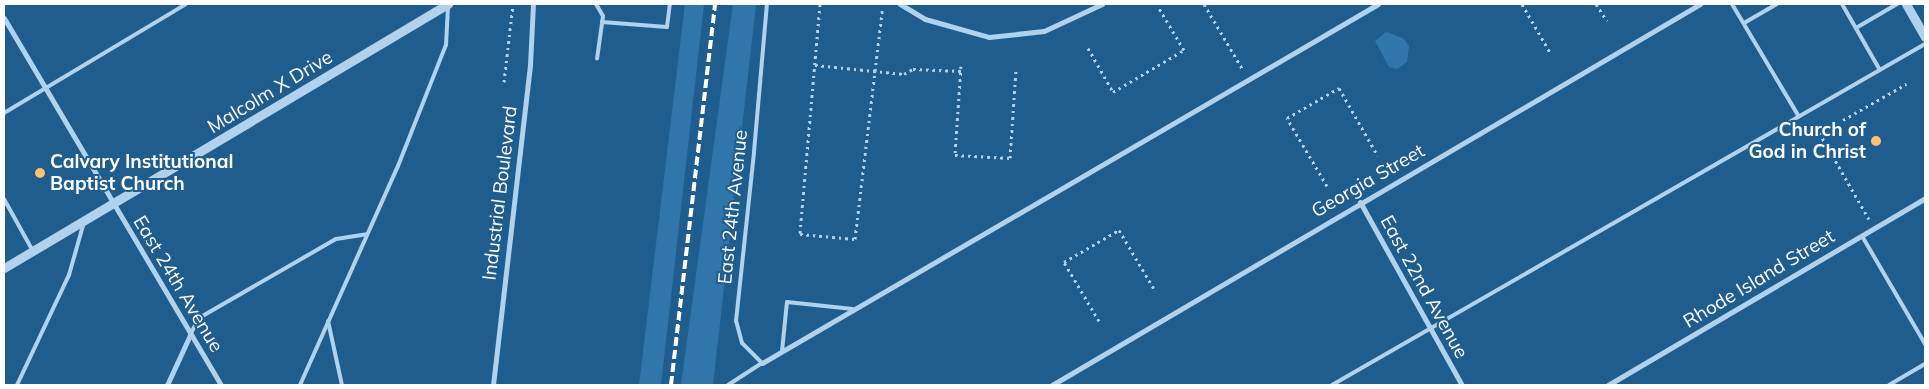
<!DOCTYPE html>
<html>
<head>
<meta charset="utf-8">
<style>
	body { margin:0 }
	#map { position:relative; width:1929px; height:389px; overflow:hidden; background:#205d8f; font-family:Mulish,sans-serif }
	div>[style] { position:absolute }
	.green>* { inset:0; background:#3176ab }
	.path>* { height:3px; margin-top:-1.5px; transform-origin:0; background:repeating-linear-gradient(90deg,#b0d2ed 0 2.5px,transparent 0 6.5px) }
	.service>* { height:4px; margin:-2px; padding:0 2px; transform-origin:2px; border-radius:2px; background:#b0d2ed }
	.minor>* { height:5px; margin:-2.5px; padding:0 2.5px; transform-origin:2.5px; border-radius:2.5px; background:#b0d2ed }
	.tertiary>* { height:9px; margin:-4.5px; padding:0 4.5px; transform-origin:4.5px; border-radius:4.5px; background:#b0d2ed }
	.rail>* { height:4px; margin-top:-2px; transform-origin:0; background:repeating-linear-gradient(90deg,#fff 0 9px,transparent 0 13px) }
	.dots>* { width:14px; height:14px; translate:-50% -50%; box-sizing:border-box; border:2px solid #205d8f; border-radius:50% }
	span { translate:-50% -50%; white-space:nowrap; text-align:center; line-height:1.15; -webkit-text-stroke:4px #205d8f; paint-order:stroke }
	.street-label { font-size:19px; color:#fff }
	.poi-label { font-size:19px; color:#fff; font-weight:700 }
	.right { translate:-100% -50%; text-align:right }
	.left { translate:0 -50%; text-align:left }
	.frame { position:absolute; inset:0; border:5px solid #fff; pointer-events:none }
</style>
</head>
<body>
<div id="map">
	<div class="green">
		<i style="clip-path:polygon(685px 4px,704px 4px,661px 385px,639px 385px)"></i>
		<i style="clip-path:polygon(733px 4px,756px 4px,713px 385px,681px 385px)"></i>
		<i style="clip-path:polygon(1386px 32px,1403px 38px,1409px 46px,1407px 62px,1397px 69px,1389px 67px,1375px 41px)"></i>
	</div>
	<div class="path">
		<i style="left:820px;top:4px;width:231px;rotate:95deg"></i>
		<i style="left:800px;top:234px;width:55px;rotate:5.2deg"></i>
		<i style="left:855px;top:239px;width:230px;rotate:-83.2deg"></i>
		<i style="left:1204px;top:4px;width:77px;rotate:59.4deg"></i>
		<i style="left:1522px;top:4px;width:58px;rotate:59.9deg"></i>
		<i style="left:1596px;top:4px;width:20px;rotate:57deg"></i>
		<i style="left:1088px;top:48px;width:51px;rotate:60.4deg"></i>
		<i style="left:1113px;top:92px;width:82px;rotate:-30.6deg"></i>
		<i style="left:1184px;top:50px;width:49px;rotate:-120.8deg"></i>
		<i style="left:815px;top:65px;width:89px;rotate:5.8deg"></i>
		<i style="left:904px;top:74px;width:10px;rotate:-29deg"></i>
		<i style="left:913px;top:69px;width:48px;rotate:2.4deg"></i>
		<i style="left:961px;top:66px;width:89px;rotate:93.9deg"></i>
		<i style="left:955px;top:155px;width:55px;rotate:3.1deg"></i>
		<i style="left:1010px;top:158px;width:88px;rotate:-86.1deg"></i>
		<i style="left:504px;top:82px;width:79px;rotate:-83.4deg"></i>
		<i style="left:1843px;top:120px;width:73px;rotate:-29.7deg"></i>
		<i style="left:1816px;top:127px;width:106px;rotate:60.1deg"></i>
		<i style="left:1327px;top:186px;width:79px;rotate:-120.5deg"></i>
		<i style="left:1287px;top:118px;width:60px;rotate:-30deg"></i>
		<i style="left:1339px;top:88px;width:78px;rotate:60.2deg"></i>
		<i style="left:1099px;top:321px;width:69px;rotate:-120.7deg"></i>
		<i style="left:1064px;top:262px;width:64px;rotate:-30.2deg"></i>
		<i style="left:1119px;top:230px;width:69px;rotate:59.3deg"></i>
	</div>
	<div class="service">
		<i style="left:596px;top:4px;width:14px;rotate:60deg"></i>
		<i style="left:603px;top:16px;width:43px;rotate:97.9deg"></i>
		<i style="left:1732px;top:4px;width:131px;rotate:59.3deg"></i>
		<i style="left:1842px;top:4px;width:76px;rotate:60.1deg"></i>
		<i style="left:602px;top:22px;width:65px;rotate:4.4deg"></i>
		<i style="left:667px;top:27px;width:23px;rotate:-83deg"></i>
		<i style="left:1744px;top:23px;width:38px;rotate:-30deg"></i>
		<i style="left:1856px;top:28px;width:48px;rotate:-30.3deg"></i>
		<i style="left:4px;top:113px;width:212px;rotate:-30.9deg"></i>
		<i style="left:4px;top:199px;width:60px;rotate:60.9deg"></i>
		<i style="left:1862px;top:236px;width:125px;rotate:59.7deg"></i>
		<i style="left:328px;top:321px;width:66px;rotate:77.7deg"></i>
		<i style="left:190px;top:335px;width:19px;rotate:-62deg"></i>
		<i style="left:199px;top:318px;width:158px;rotate:-30deg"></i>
		<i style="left:336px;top:239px;width:31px;rotate:-9deg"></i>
		<i style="left:782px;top:351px;width:49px;rotate:-84.2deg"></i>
		<i style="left:787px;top:302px;width:66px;rotate:6.1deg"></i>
		<i style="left:17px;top:385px;width:122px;rotate:-64.7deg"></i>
		<i style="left:69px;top:275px;width:55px;rotate:-74.2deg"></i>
		<i style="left:300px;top:385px;width:240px;rotate:-65.9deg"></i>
		<i style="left:398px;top:166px;width:130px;rotate:-68.4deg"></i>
		<i style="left:446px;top:45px;width:39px;rotate:-87deg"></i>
		<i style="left:728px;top:385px;width:40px;rotate:-32.9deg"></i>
		<i style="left:762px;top:363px;width:28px;rotate:-135deg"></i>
		<i style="left:742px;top:343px;width:23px;rotate:-105deg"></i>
		<i style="left:736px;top:321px;width:170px;rotate:-83.9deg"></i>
		<i style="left:754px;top:152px;width:149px;rotate:-85deg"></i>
		<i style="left:1332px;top:385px;width:684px;rotate:-29.9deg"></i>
		<i style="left:1889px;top:385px;width:42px;rotate:-30.3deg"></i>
	</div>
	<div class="minor">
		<i style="left:900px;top:4px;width:29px;rotate:31deg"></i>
		<i style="left:925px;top:19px;width:66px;rotate:15.7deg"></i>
		<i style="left:989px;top:37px;width:55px;rotate:-6.2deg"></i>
		<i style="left:1044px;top:31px;width:64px;rotate:-25deg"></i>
		<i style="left:4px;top:18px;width:426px;rotate:59.4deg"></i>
		<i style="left:1360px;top:202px;width:210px;rotate:60.9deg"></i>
		<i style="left:762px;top:363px;width:713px;rotate:-30.23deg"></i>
		<i style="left:167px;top:385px;width:55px;rotate:-65.3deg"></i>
		<i style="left:493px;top:385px;width:322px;rotate:-83.4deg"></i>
		<i style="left:530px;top:65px;width:61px;rotate:-87.2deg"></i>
		<i style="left:1052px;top:385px;width:752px;rotate:-30.45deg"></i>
		<i style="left:1608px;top:385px;width:368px;rotate:-30.5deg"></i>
	</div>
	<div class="tertiary">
		<i style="left:1906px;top:4px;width:38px;rotate:60deg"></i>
		<i style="left:4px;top:268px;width:517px;rotate:-30.74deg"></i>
	</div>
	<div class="rail">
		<i style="left:671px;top:385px;width:384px;rotate:-83.4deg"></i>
	</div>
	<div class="dots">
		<i style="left:1876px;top:141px;background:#fac371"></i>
		<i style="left:40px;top:173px;background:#fac371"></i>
	</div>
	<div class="street-label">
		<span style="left:270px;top:92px;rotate:-31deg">Malcolm X Drive</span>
		<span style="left:1368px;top:181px;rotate:-30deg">Georgia Street</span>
		<span style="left:500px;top:193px;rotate:-83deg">Industrial Boulevard</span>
		<span style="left:733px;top:207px;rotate:-84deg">East 24th Avenue</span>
		<span style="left:1759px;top:279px;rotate:-31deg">Rhode Island Street</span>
		<span style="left:178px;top:284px;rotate:59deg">East 24th Avenue</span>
		<span style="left:1424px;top:287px;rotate:61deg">East 22nd Avenue</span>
	</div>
	<div class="poi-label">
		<span class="right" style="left:1866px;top:141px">Church of<br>God in Christ</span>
		<span class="left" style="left:50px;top:173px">Calvary Institutional<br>Baptist Church</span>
	</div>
	<div class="frame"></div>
</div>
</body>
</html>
